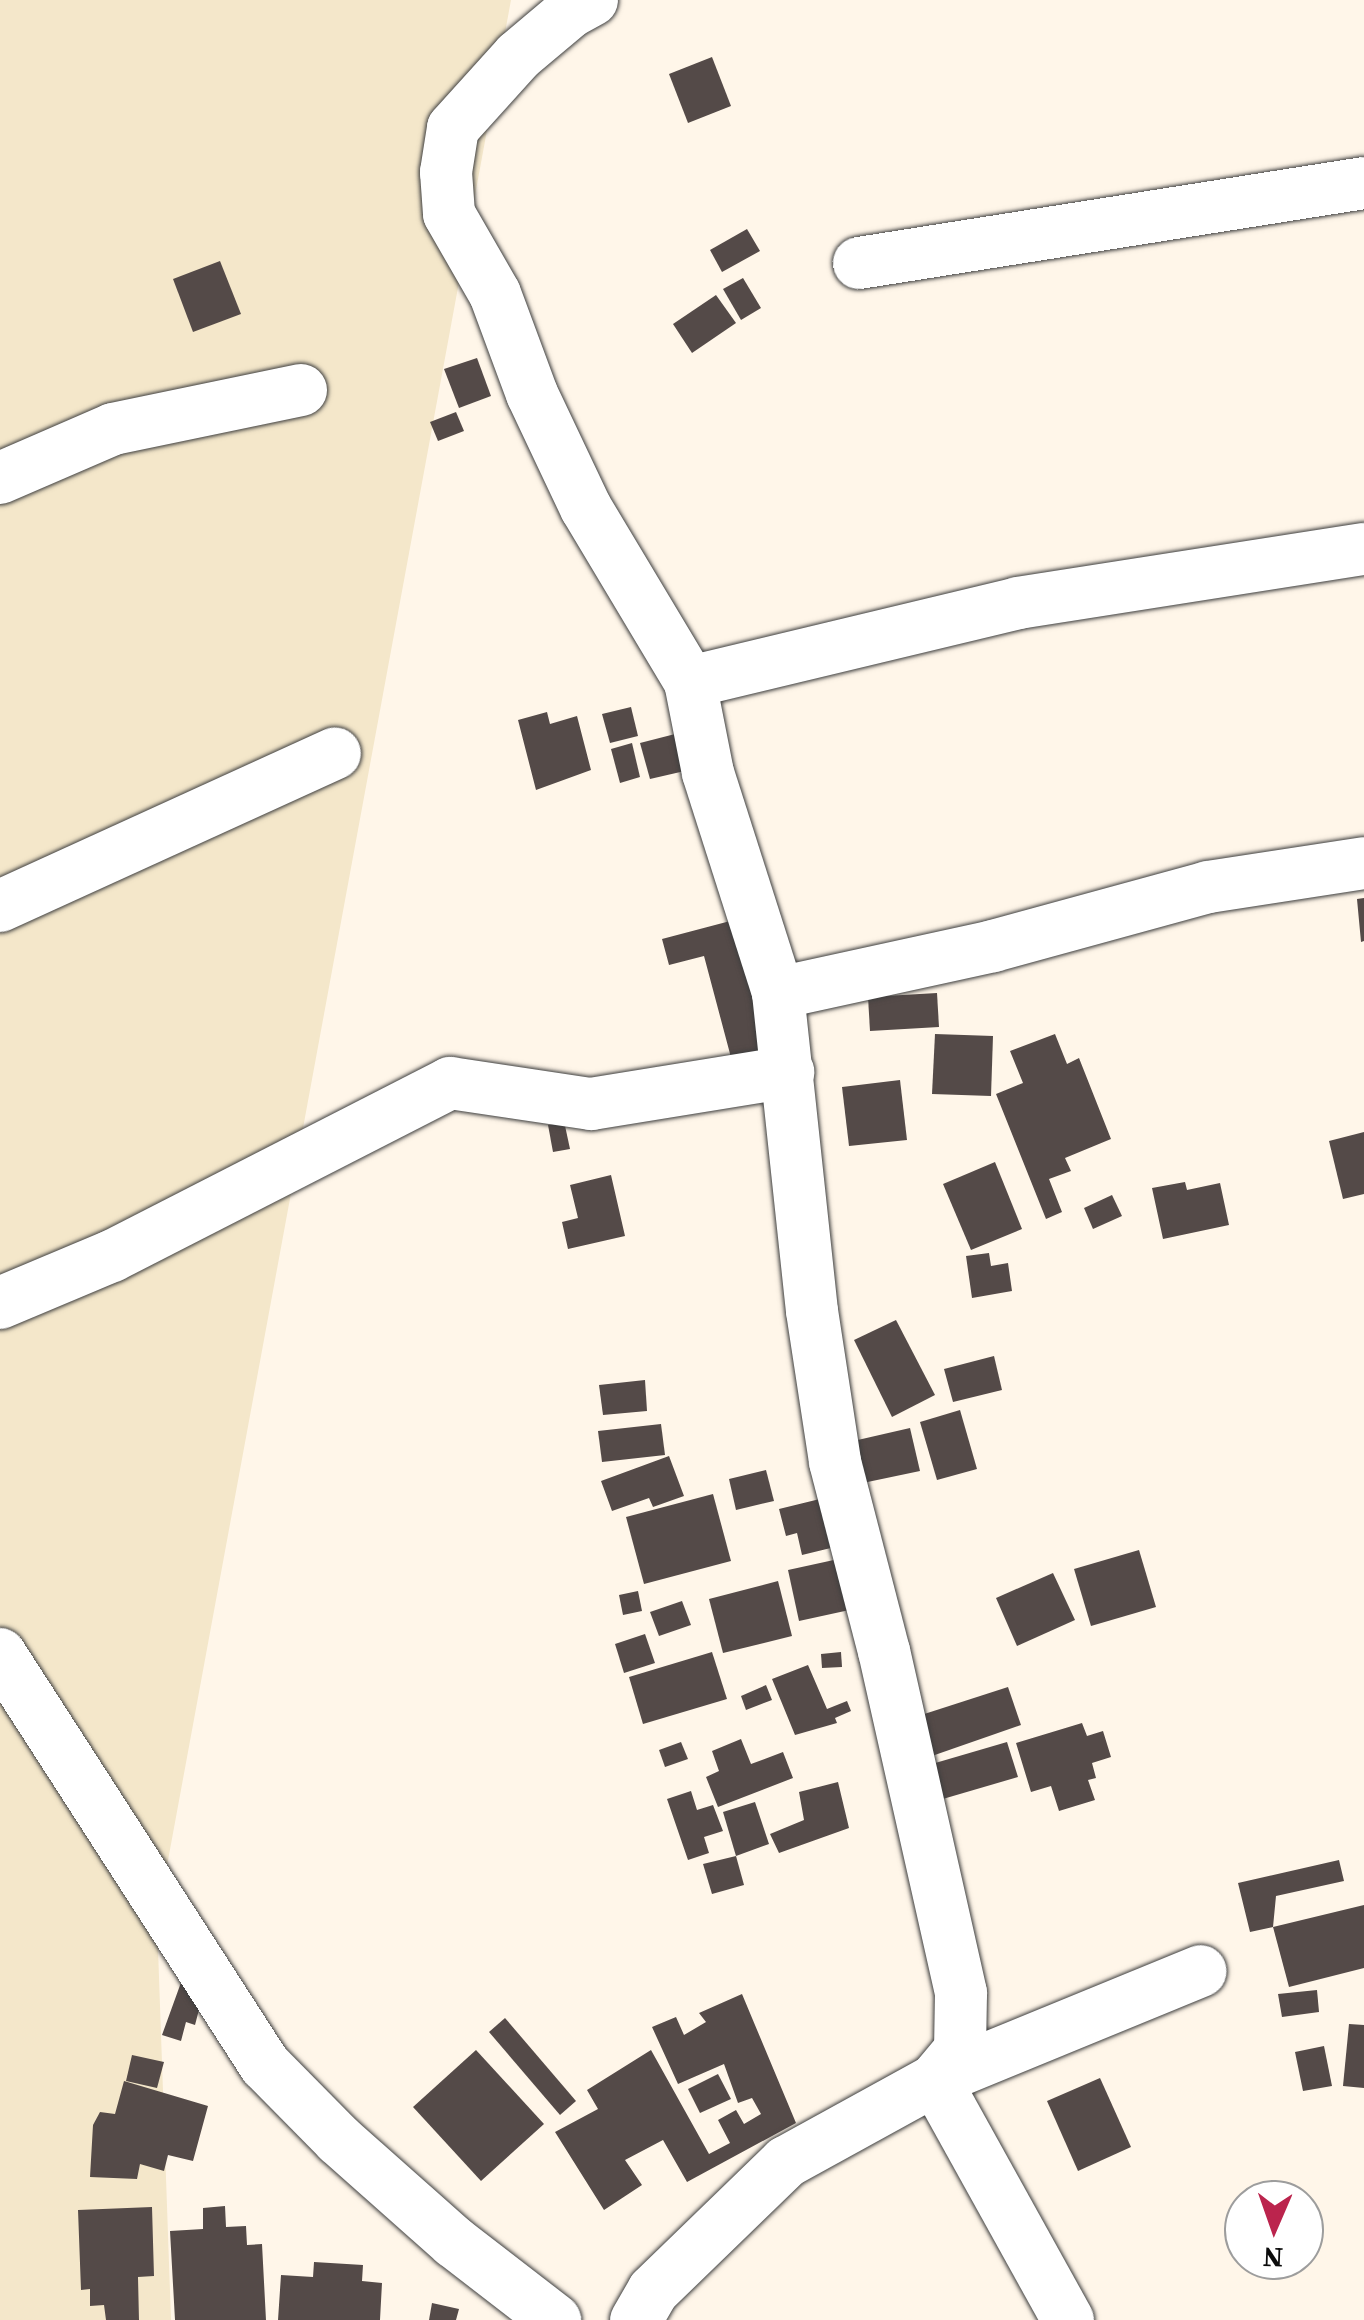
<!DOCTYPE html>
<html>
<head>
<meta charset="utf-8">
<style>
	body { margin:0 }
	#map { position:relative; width:1364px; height:2320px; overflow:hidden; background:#fff6e9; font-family:"Source Serif 4",serif }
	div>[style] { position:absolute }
	.farmland>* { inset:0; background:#f4e7ca }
	.building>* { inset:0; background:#544a48 }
	.roads { filter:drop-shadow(0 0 2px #3e3e3e) drop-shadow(0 0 2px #3e3e3e) }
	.street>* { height:52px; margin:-26px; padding:0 26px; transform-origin:26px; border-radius:26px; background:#fff }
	span { translate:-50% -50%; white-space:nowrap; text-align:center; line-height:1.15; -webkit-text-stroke:10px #fff; paint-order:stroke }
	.north { position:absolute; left:1224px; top:2180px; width:100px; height:100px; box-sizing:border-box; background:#fff; border:2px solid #9d9d9d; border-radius:50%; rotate:182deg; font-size:28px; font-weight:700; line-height:40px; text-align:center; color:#0b0b0b }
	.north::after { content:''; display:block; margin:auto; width:35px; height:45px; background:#bb244d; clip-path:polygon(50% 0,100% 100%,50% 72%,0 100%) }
</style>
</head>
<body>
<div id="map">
	<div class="farmland">
		<i style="clip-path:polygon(0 0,511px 0,157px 1920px,171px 2320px,0 2320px)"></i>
	</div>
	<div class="building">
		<i style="clip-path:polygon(712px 57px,731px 106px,688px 123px,669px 74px)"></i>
		<i style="clip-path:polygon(747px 229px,760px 251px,722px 272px,710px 250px)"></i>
		<i style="clip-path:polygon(220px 261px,241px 314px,193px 332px,173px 279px)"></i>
		<i style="clip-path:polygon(743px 278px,761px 308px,741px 320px,723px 289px)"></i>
		<i style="clip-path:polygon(716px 295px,736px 323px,692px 353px,673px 324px)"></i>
		<i style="clip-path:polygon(477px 358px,491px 396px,459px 408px,444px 369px)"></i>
		<i style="clip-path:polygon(456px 412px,464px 431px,438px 441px,430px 422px)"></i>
		<i style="clip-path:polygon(631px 707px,638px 736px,610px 743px,602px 714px)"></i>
		<i style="clip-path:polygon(547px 712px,550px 724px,577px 716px,591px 770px,536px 790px,518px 720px)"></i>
		<i style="clip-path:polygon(679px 733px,689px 770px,650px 779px,640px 743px)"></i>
		<i style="clip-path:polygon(632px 743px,640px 777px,620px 783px,611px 749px)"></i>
		<i style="clip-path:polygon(1364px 898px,1364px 941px,1361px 942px,1357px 899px)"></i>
		<i style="clip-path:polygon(734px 920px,770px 1055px,733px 1065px,704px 956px,669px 965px,662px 939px)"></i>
		<i style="clip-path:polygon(937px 993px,939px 1027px,870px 1031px,868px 997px)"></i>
		<i style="clip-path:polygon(935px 1034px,993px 1036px,991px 1096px,932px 1094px)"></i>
		<i style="clip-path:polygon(1055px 1034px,1067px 1064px,1079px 1058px,1111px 1139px,1065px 1158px,1071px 1171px,1049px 1179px,1062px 1212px,1046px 1219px,996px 1094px,1023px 1083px,1010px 1051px)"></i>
		<i style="clip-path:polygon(900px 1080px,907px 1140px,849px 1146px,842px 1087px)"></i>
		<i style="clip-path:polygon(564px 1121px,570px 1149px,553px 1152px,548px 1125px)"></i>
		<i style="clip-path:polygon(1364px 1132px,1364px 1194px,1343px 1199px,1329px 1141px)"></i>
		<i style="clip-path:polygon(995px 1162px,1022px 1229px,971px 1250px,943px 1184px)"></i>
		<i style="clip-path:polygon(611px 1175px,625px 1236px,568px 1249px,562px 1222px,578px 1218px,570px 1185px)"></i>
		<i style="clip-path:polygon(1185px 1182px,1187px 1190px,1220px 1183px,1229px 1225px,1163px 1239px,1152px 1188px)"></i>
		<i style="clip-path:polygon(1112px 1195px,1122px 1216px,1093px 1229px,1084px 1208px)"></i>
		<i style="clip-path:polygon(989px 1253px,991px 1266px,1008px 1263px,1012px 1291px,972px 1298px,966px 1256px)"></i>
		<i style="clip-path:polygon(896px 1320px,935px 1395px,892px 1417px,854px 1340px)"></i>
		<i style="clip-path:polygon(994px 1356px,1002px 1390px,953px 1402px,944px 1369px)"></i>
		<i style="clip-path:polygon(645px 1380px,647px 1411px,603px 1415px,599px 1385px)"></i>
		<i style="clip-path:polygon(960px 1410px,977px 1469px,937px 1480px,920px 1422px)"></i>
		<i style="clip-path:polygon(661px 1424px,665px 1455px,602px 1462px,598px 1431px)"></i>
		<i style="clip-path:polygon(910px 1428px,920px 1471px,858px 1484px,849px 1442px)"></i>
		<i style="clip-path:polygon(669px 1456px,684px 1496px,653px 1507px,649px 1498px,612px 1511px,601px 1481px)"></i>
		<i style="clip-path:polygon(766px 1470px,774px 1501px,736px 1510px,729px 1479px)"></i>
		<i style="clip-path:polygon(713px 1494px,731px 1561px,644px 1584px,626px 1517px)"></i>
		<i style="clip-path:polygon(828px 1497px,839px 1546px,802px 1555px,797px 1533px,786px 1536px,779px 1509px)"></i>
		<i style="clip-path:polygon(1139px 1550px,1156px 1607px,1091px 1626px,1074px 1569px)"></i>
		<i style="clip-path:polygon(843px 1558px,854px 1609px,799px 1621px,788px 1570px)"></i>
		<i style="clip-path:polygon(1053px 1573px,1075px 1620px,1017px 1646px,996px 1598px)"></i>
		<i style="clip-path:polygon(778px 1581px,792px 1636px,723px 1653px,709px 1599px)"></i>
		<i style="clip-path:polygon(638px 1591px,642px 1611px,623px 1615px,619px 1595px)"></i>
		<i style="clip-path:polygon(682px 1601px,691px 1625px,659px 1636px,650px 1612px)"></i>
		<i style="clip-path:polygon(645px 1634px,655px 1663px,624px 1673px,615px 1644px)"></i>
		<i style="clip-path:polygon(712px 1652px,727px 1699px,643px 1724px,629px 1677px)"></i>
		<i style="clip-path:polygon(841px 1652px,842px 1667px,822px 1668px,821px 1654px)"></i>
		<i style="clip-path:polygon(808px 1665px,827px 1709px,847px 1701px,851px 1711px,835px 1718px,837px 1723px,795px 1735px,772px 1679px)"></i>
		<i style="clip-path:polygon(766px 1685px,772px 1700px,746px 1710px,741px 1696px)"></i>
		<i style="clip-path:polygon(1008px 1687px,1021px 1725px,929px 1757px,915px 1717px)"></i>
		<i style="clip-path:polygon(1082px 1723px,1087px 1736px,1103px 1731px,1111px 1757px,1092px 1763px,1096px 1778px,1088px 1780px,1095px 1800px,1059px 1811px,1051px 1786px,1031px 1792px,1016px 1743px)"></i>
		<i style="clip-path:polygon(741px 1739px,751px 1764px,783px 1752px,793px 1778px,718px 1807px,706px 1777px,719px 1771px,712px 1751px)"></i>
		<i style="clip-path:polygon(681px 1742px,688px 1759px,665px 1767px,659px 1750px)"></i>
		<i style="clip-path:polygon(1007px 1742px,1018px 1777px,936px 1801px,925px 1766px)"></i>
		<i style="clip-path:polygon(838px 1782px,849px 1828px,779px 1853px,770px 1834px,804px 1820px,799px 1792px)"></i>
		<i style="clip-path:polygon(691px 1791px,697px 1810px,713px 1805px,723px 1831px,704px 1837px,709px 1853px,688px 1860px,667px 1799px)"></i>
		<i style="clip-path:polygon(755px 1802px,769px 1844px,736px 1856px,723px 1812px)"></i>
		<i style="clip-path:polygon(736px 1856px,744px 1885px,712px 1894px,703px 1864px)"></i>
		<i style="clip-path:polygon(1339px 1860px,1344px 1881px,1276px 1896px,1273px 1927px,1250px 1932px,1238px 1883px)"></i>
		<i style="clip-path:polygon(1364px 1905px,1364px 1968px,1289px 1987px,1273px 1927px)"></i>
		<i style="clip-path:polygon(183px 1977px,206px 1983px,195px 2025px,186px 2022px,181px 2041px,162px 2035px)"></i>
		<i style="clip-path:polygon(1317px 1990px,1319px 2012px,1282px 2017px,1278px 1994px)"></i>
		<i style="clip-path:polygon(742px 1994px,796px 2123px,687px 2182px,663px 2140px,625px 2160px,642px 2185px,604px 2210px,555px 2132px,598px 2109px,587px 2090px,651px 2050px,709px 2154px,730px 2143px,718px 2120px,736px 2110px,744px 2124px,761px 2114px,752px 2098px,738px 2103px,724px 2064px,678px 2084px,652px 2027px,676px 2017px,684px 2035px,706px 2022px,699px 2013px)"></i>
		<i style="clip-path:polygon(505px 2018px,576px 2101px,560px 2115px,489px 2032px)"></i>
		<i style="clip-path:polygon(1349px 2024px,1364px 2025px,1364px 2088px,1343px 2086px)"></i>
		<i style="clip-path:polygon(1324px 2046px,1332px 2086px,1303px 2091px,1295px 2052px)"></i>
		<i style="clip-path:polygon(476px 2050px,544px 2124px,481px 2181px,413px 2107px)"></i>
		<i style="clip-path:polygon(132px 2055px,164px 2062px,157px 2088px,126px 2081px)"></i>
		<i style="clip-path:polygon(718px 2074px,731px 2099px,700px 2113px,688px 2089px)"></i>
		<i style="clip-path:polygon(1100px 2078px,1131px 2147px,1078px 2171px,1047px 2101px)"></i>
		<i style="clip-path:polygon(124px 2081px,208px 2106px,193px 2161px,168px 2155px,164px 2171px,140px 2164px,137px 2179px,90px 2177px,93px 2125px,100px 2112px,115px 2114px)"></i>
		<i style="clip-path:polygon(225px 2206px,226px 2227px,246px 2226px,247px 2245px,262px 2244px,266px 2320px,175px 2320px,170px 2231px,203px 2229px,203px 2208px)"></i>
		<i style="clip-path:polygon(152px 2207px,154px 2276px,138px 2277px,139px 2320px,106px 2320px,104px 2305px,90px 2306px,90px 2289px,81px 2290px,78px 2210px)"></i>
		<i style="clip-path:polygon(314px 2262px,363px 2265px,362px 2281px,382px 2283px,380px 2320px,278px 2320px,281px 2275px,313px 2277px)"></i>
		<i style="clip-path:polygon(432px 2303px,459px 2309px,456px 2320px,429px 2320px)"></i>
	</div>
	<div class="roads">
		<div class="street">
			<i style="left:592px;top:0;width:26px;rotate:151deg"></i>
			<i style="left:569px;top:13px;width:67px;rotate:139.9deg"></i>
			<i style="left:518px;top:56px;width:97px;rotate:132.1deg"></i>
			<i style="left:453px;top:128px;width:45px;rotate:99deg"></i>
			<i style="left:446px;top:172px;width:42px;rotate:85.9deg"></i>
			<i style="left:449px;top:214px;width:92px;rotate:60.1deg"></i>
			<i style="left:495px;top:294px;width:107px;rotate:69.7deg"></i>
			<i style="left:532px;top:394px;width:126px;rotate:64.7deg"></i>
			<i style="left:586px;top:508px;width:203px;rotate:59.1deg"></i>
			<i style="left:690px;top:682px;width:93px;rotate:78.8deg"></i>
			<i style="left:708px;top:773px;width:231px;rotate:72.3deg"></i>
			<i style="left:778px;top:993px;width:320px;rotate:83.9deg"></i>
			<i style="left:812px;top:1311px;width:153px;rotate:81.3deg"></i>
			<i style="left:835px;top:1462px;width:195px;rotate:75.5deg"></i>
			<i style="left:884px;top:1651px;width:351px;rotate:77.3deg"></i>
			<i style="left:961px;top:1993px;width:57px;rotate:91deg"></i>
			<i style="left:960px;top:2050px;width:39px;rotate:130deg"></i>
			<i style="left:935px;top:2080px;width:170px;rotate:151.2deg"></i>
			<i style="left:786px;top:2162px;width:185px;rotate:135.9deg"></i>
			<i style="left:653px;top:2291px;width:34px;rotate:120deg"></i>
			<i style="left:859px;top:263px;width:511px;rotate:-9deg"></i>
			<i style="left:0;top:478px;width:123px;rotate:-23.4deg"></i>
			<i style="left:113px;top:429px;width:192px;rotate:-11.7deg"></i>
			<i style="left:690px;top:682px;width:337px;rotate:-13.5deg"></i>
			<i style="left:1018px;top:603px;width:350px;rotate:-8.9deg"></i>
			<i style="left:0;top:906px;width:368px;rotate:-24.5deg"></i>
			<i style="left:778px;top:993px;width:220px;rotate:-12.3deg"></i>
			<i style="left:993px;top:946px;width:223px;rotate:-15.3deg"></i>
			<i style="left:1208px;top:887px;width:158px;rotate:-8.7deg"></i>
			<i style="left:0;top:1303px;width:121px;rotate:-22.8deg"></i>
			<i style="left:112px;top:1256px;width:380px;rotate:-27.1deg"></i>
			<i style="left:450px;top:1083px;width:143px;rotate:8.5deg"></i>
			<i style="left:591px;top:1104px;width:200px;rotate:-9.2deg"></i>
			<i style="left:0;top:1654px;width:489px;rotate:57.2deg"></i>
			<i style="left:265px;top:2065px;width:105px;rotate:45.4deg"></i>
			<i style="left:339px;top:2140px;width:154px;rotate:41.6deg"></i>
			<i style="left:454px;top:2242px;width:128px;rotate:37.7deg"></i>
			<i style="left:1068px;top:2320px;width:274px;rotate:-119deg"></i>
			<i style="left:935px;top:2080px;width:287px;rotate:-22.3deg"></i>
		</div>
	</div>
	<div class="north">N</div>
</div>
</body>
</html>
